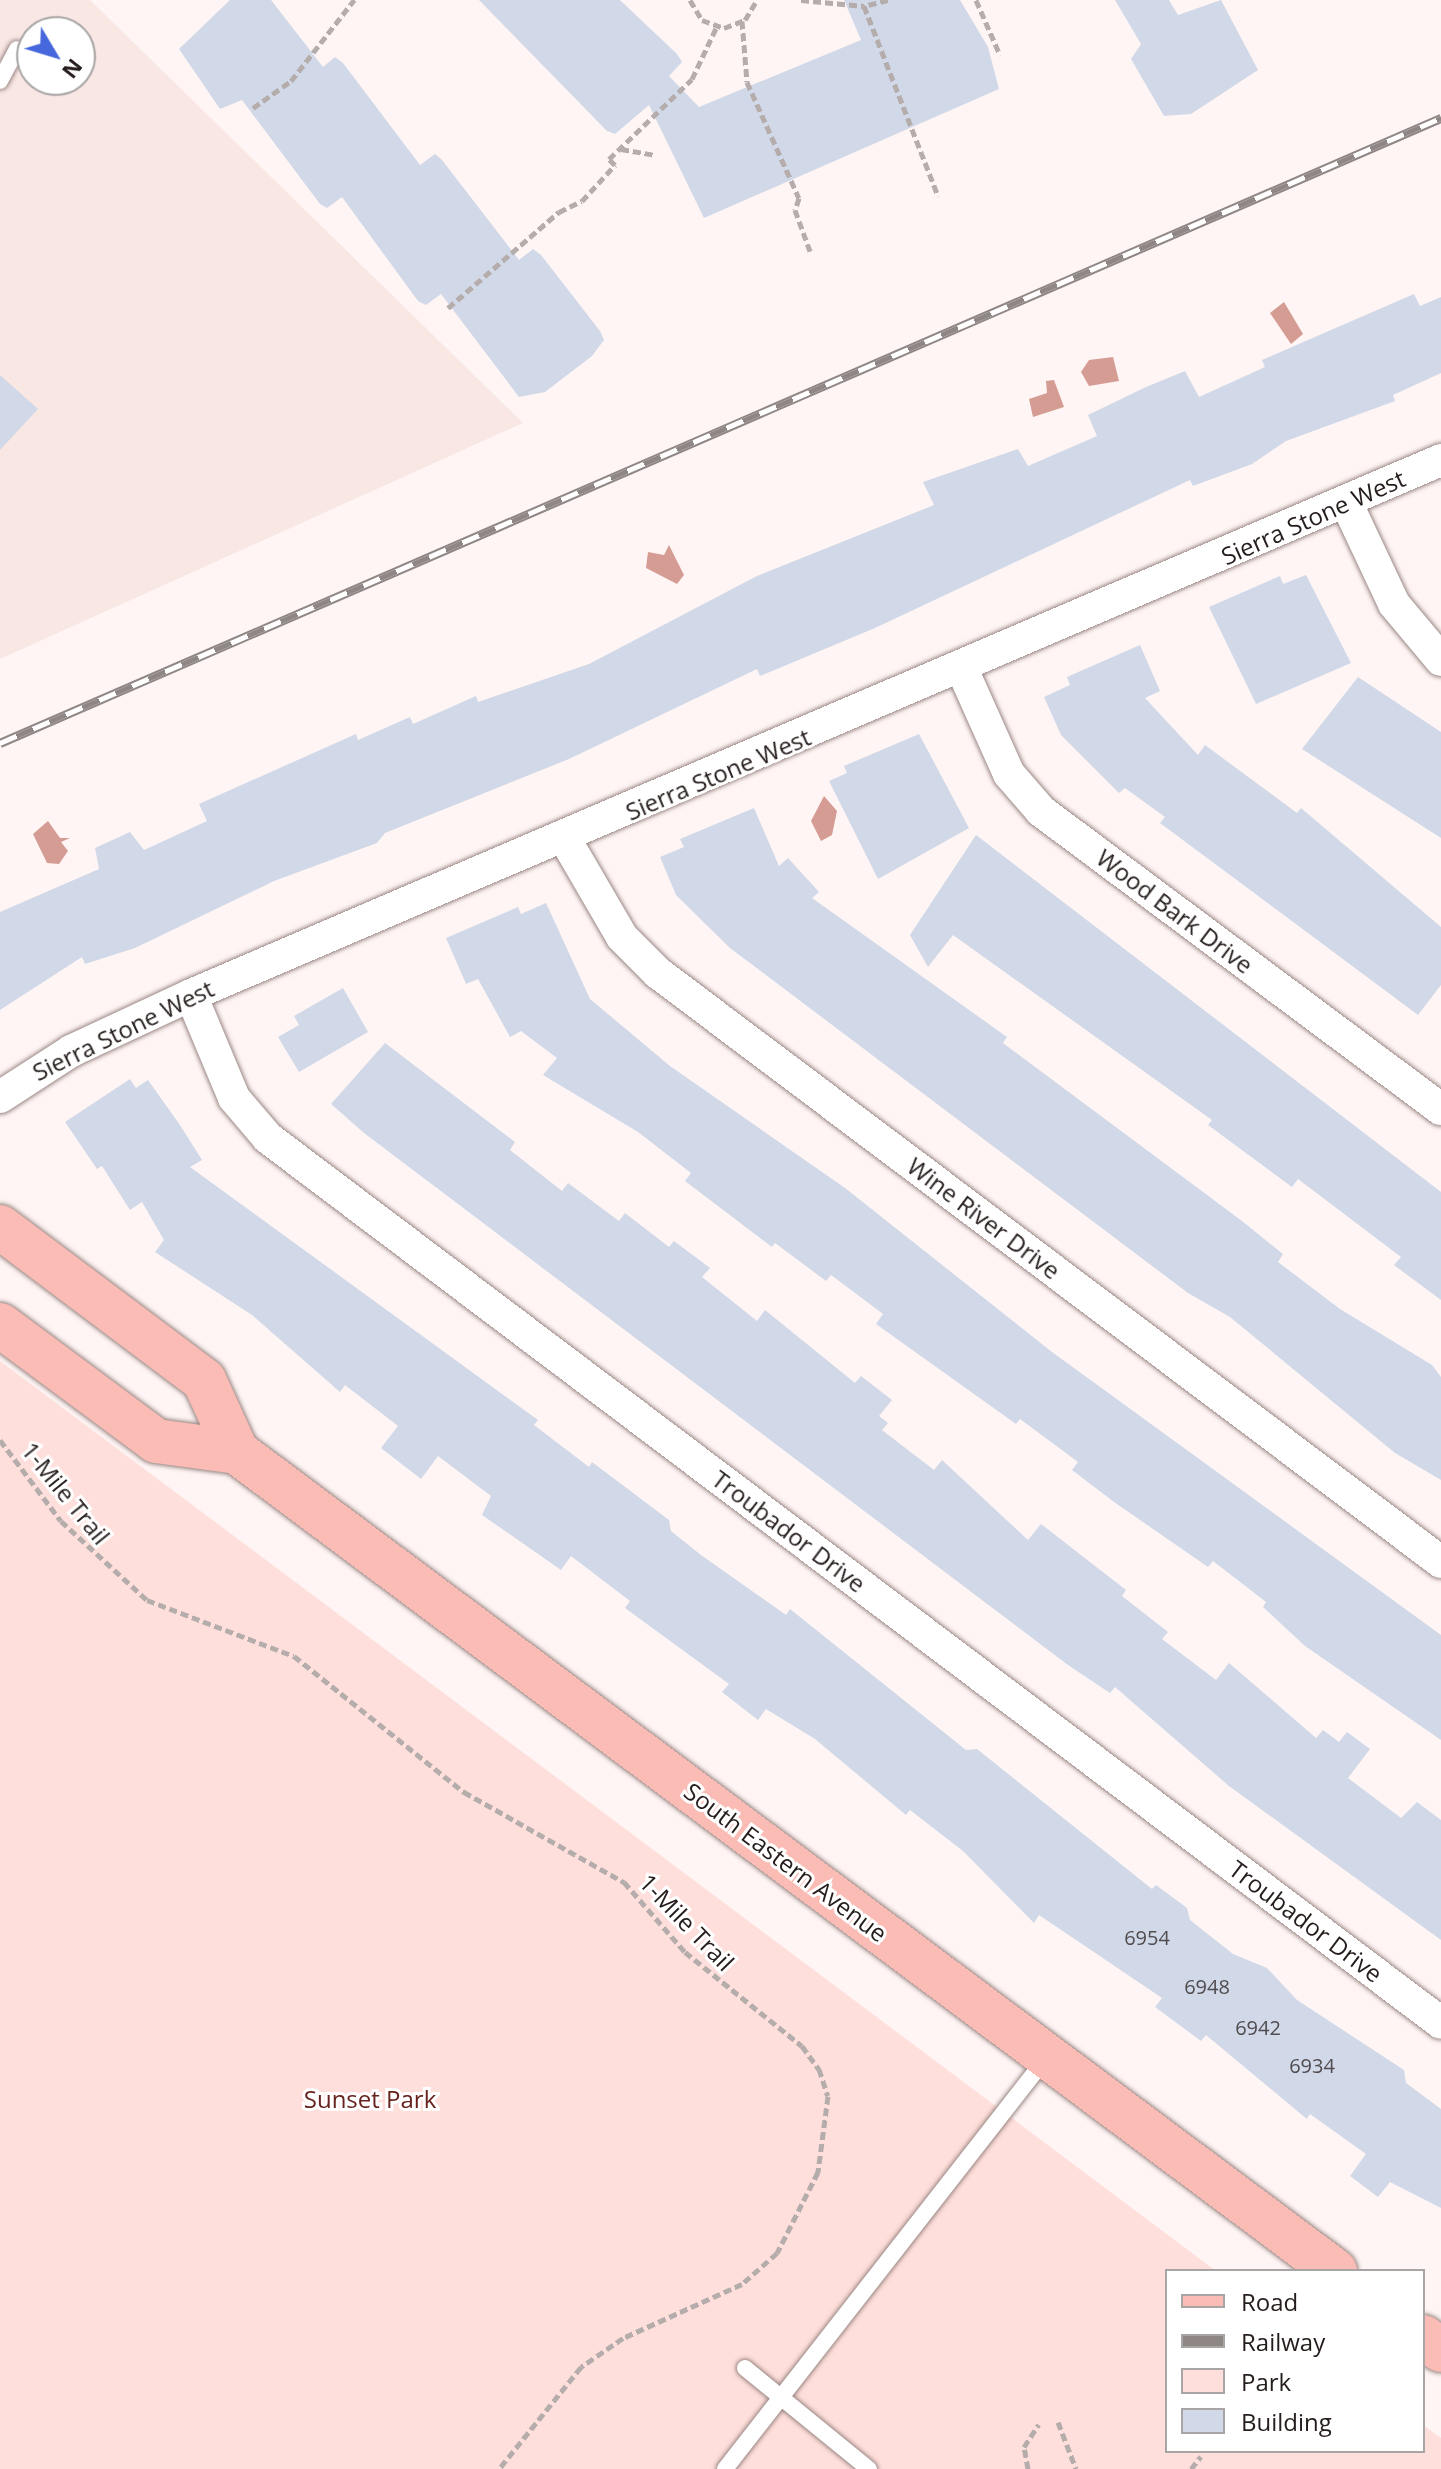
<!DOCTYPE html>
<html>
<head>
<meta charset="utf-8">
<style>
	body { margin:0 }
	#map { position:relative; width:1441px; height:2469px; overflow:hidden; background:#fef5f4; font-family:"Open Sans",sans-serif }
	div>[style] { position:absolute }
	.built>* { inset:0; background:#f9e7e4 }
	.green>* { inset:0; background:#ffdfdb }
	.water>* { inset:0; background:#d59c94 }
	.building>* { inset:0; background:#d1d8e8 }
	.path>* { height:5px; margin-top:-2.5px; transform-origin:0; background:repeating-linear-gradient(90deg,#b5adac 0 8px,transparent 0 12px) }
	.roads { filter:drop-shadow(0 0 2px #9a8784) drop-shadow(0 0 2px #9a8784) }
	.lane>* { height:16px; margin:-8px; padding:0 8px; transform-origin:8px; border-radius:8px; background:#fff }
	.street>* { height:32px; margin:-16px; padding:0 16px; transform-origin:16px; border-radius:16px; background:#fff }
	.primary>* { height:44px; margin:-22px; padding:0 22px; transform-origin:22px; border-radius:22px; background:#fabcb5 }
	.rail>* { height:9px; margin-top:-4.5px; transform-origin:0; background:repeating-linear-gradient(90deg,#fff 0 18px,#8f8786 0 36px); box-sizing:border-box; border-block:2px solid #8f8786 }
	span { translate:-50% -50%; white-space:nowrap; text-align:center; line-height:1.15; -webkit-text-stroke:6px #fff; paint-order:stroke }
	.number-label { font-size:20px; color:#504c4f }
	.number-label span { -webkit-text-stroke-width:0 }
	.street-label { font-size:24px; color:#251d1c }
	.park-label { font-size:24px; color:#67231d }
	.legend { position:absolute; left:1165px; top:2269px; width:260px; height:184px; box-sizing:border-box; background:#fff; border:2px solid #a8a5a4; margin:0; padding:10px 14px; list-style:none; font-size:24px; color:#251d1c }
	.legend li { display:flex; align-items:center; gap:16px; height:40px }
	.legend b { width:40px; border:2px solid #a8a5a4 }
	.north { position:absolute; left:16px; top:16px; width:80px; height:80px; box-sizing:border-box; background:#fff; border:2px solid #a8a5a4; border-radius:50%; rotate:128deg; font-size:22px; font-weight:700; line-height:32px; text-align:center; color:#251d1c }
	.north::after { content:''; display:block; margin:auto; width:28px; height:36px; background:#4768dc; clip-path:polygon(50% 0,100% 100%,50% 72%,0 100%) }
</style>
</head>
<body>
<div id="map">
	<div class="built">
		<i style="clip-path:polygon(evenodd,0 0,90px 0,523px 423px,0 659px,0 0,32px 32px,80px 32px,80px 80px,32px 80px,32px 32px)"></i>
	</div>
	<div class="green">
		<i style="clip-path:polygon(0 1361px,1216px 2271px,1167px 2271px,1167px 2451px,1423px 2451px,1423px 2425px,1441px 2438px,1441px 2469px,0 2469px)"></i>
	</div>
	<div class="water">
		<i style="clip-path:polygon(1284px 302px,1303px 334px,1291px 344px,1270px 313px)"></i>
		<i style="clip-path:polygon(1113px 357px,1119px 381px,1089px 386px,1081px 372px,1089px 360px)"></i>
		<i style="clip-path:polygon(1054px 380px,1064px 407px,1033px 417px,1029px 399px,1047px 393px,1046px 381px)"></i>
		<i style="clip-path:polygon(669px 545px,684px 575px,677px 584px,646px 568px,648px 552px,664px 555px)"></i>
		<i style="clip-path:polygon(824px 796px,837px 811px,832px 835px,821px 841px,811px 821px)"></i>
		<i style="clip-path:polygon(48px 821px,60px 838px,70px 838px,61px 842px,68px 851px,59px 864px,47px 863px,33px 834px)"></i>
	</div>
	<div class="building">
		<i style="clip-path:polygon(230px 0,271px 0,323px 67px,335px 57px,343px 63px,420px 165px,435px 154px,442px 160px,519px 260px,533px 249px,541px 255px,600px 331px,604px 340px,592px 356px,545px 392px,519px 397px,441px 294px,426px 305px,418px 301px,342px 197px,327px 208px,320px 204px,242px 100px,220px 109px,179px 49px)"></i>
		<i style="clip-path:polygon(479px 0,620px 0,677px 54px,682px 62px,669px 76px,699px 107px,861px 40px,844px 0,960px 0,988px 47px,999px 89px,704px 218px,649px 105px,615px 134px,607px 131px)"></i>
		<i style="clip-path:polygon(1115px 0,1169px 0,1178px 15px,1221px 0,1258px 70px,1191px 114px,1164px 116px,1131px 59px,1141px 44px)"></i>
		<i style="clip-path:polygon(1414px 294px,1420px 306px,1441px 297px,1441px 373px,1393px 395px,1395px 401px,1286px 441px,1252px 464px,1193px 486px,1190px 480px,875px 628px,760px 676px,757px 669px,569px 759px,385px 833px,377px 843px,274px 881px,135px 948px,85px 964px,82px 957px,0 1010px,0 912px,99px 869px,95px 848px,130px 832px,144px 850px,207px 821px,199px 804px,356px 734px,358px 740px,410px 717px,413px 724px,476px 696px,478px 702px,589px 664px,757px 576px,934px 505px,923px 482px,1018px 449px,1028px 466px,1097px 436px,1088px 415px,1146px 387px,1185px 371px,1199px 397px,1265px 367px,1262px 360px)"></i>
		<i style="clip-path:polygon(0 375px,38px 409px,0 450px)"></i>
		<i style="clip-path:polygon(1306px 575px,1351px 663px,1256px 704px,1209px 607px,1280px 576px,1283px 584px)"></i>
		<i style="clip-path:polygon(1140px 645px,1160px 691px,1145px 698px,1198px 755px,1205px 745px,1297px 813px,1301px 808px,1441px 927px,1441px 985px,1418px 1015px,1160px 823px,1165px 817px,1125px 788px,1119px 793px,1061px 735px,1044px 697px,1070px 685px,1067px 677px)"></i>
		<i style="clip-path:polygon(1358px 677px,1441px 732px,1441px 838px,1302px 749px)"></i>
		<i style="clip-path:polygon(919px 734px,969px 828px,878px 879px,829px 781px,847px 773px,844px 766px)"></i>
		<i style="clip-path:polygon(754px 808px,779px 866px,788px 858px,819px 892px,812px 898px,1007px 1037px,1003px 1043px,1242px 1221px,1283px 1254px,1278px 1262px,1340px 1309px,1432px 1365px,1441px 1377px,1441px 1480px,1395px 1453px,1230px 1317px,1188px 1293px,730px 948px,676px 895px,660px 857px,684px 847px,680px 839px)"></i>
		<i style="clip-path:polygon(976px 835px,1441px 1192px,1441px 1300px,1394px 1265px,1401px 1257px,1298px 1179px,1292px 1187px,1208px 1125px,1212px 1120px,953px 935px,928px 967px,910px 935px)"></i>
		<i style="clip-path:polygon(546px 903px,590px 999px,670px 1066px,845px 1188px,1052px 1352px,1441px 1635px,1441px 1740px,1305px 1646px,1263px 1607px,1266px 1602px,1213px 1561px,1208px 1567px,1114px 1502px,1072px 1470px,1078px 1462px,1020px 1419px,1016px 1424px,876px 1324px,883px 1314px,831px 1275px,826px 1281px,775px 1243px,772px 1247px,685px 1181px,691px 1173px,638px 1132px,543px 1075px,557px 1058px,521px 1031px,510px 1037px,478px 979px,466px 984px,446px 938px,518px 907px,521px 914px)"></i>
		<i style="clip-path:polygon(343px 988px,368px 1032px,299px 1072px,278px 1037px,299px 1025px,294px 1016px)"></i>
		<i style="clip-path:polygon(385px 1043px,515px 1142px,510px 1150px,562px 1191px,568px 1183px,619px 1221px,625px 1213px,669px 1247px,674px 1241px,710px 1268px,702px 1277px,757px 1321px,765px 1310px,855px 1383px,861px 1376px,892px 1400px,879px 1416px,888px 1423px,882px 1430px,934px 1470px,942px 1460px,1028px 1540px,1041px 1524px,1126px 1590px,1122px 1596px,1168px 1632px,1162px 1639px,1216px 1680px,1229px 1663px,1316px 1738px,1323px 1730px,1339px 1742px,1347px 1732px,1370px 1749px,1348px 1778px,1401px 1818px,1417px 1802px,1441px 1820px,1441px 1940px,1229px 1786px,1115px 1687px,1110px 1693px,1068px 1665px,364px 1133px,331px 1104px)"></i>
		<i style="clip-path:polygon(130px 1079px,136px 1088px,148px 1080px,180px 1125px,202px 1160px,190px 1167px,538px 1420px,534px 1425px,589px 1467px,592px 1462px,669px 1520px,671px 1531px,701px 1555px,786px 1615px,790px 1609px,966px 1750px,977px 1749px,1152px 1889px,1156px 1885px,1187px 1908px,1190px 1920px,1233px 1954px,1267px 1968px,1297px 2000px,1404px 2070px,1406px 2083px,1441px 2109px,1441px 2208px,1390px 2182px,1378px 2197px,1350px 2176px,1366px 2154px,1310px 2114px,1307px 2119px,1206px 2035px,1201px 2041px,1155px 2007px,1162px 1998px,1039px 1915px,1034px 1923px,963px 1851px,910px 1810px,906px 1815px,815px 1739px,766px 1709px,758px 1720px,722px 1692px,729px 1684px,625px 1608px,630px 1601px,571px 1556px,561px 1570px,482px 1515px,491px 1496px,438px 1456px,421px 1479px,381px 1448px,398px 1426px,345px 1385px,340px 1392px,252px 1315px,155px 1252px,164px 1240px,142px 1202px,130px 1210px,102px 1166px,97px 1169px,65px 1122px)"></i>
	</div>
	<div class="path">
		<i style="left:690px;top:0;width:23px;rotate:59deg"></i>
		<i style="left:702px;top:20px;width:23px;rotate:20deg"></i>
		<i style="left:724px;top:28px;width:22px;rotate:-21deg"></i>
		<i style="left:745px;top:20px;width:23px;rotate:-59deg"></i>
		<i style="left:801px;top:0;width:63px;rotate:5.4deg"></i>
		<i style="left:888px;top:0;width:25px;rotate:166deg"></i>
		<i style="left:864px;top:6px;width:204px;rotate:68.7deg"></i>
		<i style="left:976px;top:0;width:60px;rotate:66.4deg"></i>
		<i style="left:742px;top:21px;width:61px;rotate:85.3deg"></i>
		<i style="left:747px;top:82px;width:127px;rotate:65.9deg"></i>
		<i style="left:799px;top:198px;width:13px;rotate:108deg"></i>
		<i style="left:795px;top:210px;width:44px;rotate:69.9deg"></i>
		<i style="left:253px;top:108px;width:47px;rotate:-35.4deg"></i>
		<i style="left:291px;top:81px;width:103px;rotate:-52.1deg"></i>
		<i style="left:621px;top:149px;width:34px;rotate:10deg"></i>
		<i style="left:448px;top:308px;width:147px;rotate:-40.9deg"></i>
		<i style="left:559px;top:212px;width:25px;rotate:-26deg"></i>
		<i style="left:582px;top:201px;width:49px;rotate:-47.5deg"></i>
		<i style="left:615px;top:165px;width:8px;rotate:-135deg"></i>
		<i style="left:609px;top:159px;width:115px;rotate:-43.9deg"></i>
		<i style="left:692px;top:79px;width:59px;rotate:-64.7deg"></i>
		<i style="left:0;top:1440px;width:101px;rotate:53deg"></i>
		<i style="left:61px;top:1521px;width:117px;rotate:42.6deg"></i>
		<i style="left:147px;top:1600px;width:157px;rotate:20.9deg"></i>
		<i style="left:294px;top:1656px;width:218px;rotate:38.7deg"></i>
		<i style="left:464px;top:1792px;width:184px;rotate:29.4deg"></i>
		<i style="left:624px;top:1882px;width:93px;rotate:48.9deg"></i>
		<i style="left:685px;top:1952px;width:150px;rotate:38.8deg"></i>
		<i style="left:802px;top:2046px;width:29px;rotate:54deg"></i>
		<i style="left:819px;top:2069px;width:28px;rotate:72deg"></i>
		<i style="left:828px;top:2096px;width:77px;rotate:97.5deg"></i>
		<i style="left:818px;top:2172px;width:91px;rotate:116.8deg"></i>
		<i style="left:777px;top:2253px;width:47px;rotate:138.5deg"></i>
		<i style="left:742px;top:2284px;width:131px;rotate:155.6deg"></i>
		<i style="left:623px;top:2338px;width:51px;rotate:145.4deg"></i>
		<i style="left:581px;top:2367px;width:131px;rotate:128.8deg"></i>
		<i style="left:1058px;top:2422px;width:50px;rotate:69deg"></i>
		<i style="left:1028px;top:2469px;width:22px;rotate:-100deg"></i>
		<i style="left:1024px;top:2447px;width:27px;rotate:-57deg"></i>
		<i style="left:1191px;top:2469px;width:16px;rotate:-52deg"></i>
	</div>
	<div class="roads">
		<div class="lane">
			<i style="left:0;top:81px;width:36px;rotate:-62deg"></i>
			<i style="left:745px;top:2368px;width:160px;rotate:39.2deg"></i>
			<i style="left:725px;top:2469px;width:521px;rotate:-52.01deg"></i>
		</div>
		<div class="street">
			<i style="left:1347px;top:504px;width:110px;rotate:64.8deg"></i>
			<i style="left:1394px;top:604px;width:73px;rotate:50deg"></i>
			<i style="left:962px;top:669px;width:115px;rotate:65.9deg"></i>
			<i style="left:1009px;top:774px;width:49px;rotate:49.1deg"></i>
			<i style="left:1041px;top:811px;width:499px;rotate:36.7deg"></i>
			<i style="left:565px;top:839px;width:113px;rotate:59.8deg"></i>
			<i style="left:622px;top:937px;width:51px;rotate:45deg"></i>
			<i style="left:658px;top:973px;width:980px;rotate:36.95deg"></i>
			<i style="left:191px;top:995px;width:112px;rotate:67.3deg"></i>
			<i style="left:234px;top:1098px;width:52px;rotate:49.6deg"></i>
			<i style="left:268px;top:1138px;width:1469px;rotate:37.03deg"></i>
			<i style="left:0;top:1097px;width:85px;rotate:-32.9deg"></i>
			<i style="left:71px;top:1051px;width:132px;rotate:-25deg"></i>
			<i style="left:191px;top:995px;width:1360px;rotate:-23.17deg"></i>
		</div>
		<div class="primary">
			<i style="left:0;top:1227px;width:255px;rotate:36.9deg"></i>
			<i style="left:204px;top:1380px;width:79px;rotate:65.4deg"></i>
			<i style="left:0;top:1325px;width:194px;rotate:36.6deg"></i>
			<i style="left:156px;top:1441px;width:82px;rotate:7.7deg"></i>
			<i style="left:237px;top:1452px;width:1370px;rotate:36.72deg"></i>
			<i style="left:1423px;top:2337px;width:22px;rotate:36deg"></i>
		</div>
	</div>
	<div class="rail">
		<i style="left:0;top:743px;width:1571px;rotate:-23.45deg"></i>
	</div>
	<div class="number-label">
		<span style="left:1147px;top:1937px">6954</span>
		<span style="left:1207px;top:1986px">6948</span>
		<span style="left:1258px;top:2027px">6942</span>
		<span style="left:1312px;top:2065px">6934</span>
	</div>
	<div class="street-label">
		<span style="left:1313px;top:517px;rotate:-24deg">Sierra Stone West</span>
		<span style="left:718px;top:774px;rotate:-23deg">Sierra Stone West</span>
		<span style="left:1175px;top:911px;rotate:37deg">Wood Bark Drive</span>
		<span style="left:123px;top:1030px;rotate:-26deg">Sierra Stone West</span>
		<span style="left:984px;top:1218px;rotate:37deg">Wine River Drive</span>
		<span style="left:66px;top:1493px;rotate:51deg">1-Mile Trail</span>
		<span style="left:789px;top:1531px;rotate:37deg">Troubador Drive</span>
		<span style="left:786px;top:1862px;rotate:37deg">South Eastern Avenue</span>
		<span style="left:1306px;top:1921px;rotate:37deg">Troubador Drive</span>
		<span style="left:687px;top:1922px;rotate:46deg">1-Mile Trail</span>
	</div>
	<div class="park-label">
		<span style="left:370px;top:2099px">Sunset Park</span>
	</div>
	<ul class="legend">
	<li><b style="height:10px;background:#fabcb5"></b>Road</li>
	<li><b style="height:10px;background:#8f8786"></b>Railway</li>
	<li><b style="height:22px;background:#ffdfdb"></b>Park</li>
	<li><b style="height:22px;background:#d1d8e8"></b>Building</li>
	</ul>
	<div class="north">N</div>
</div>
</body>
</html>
